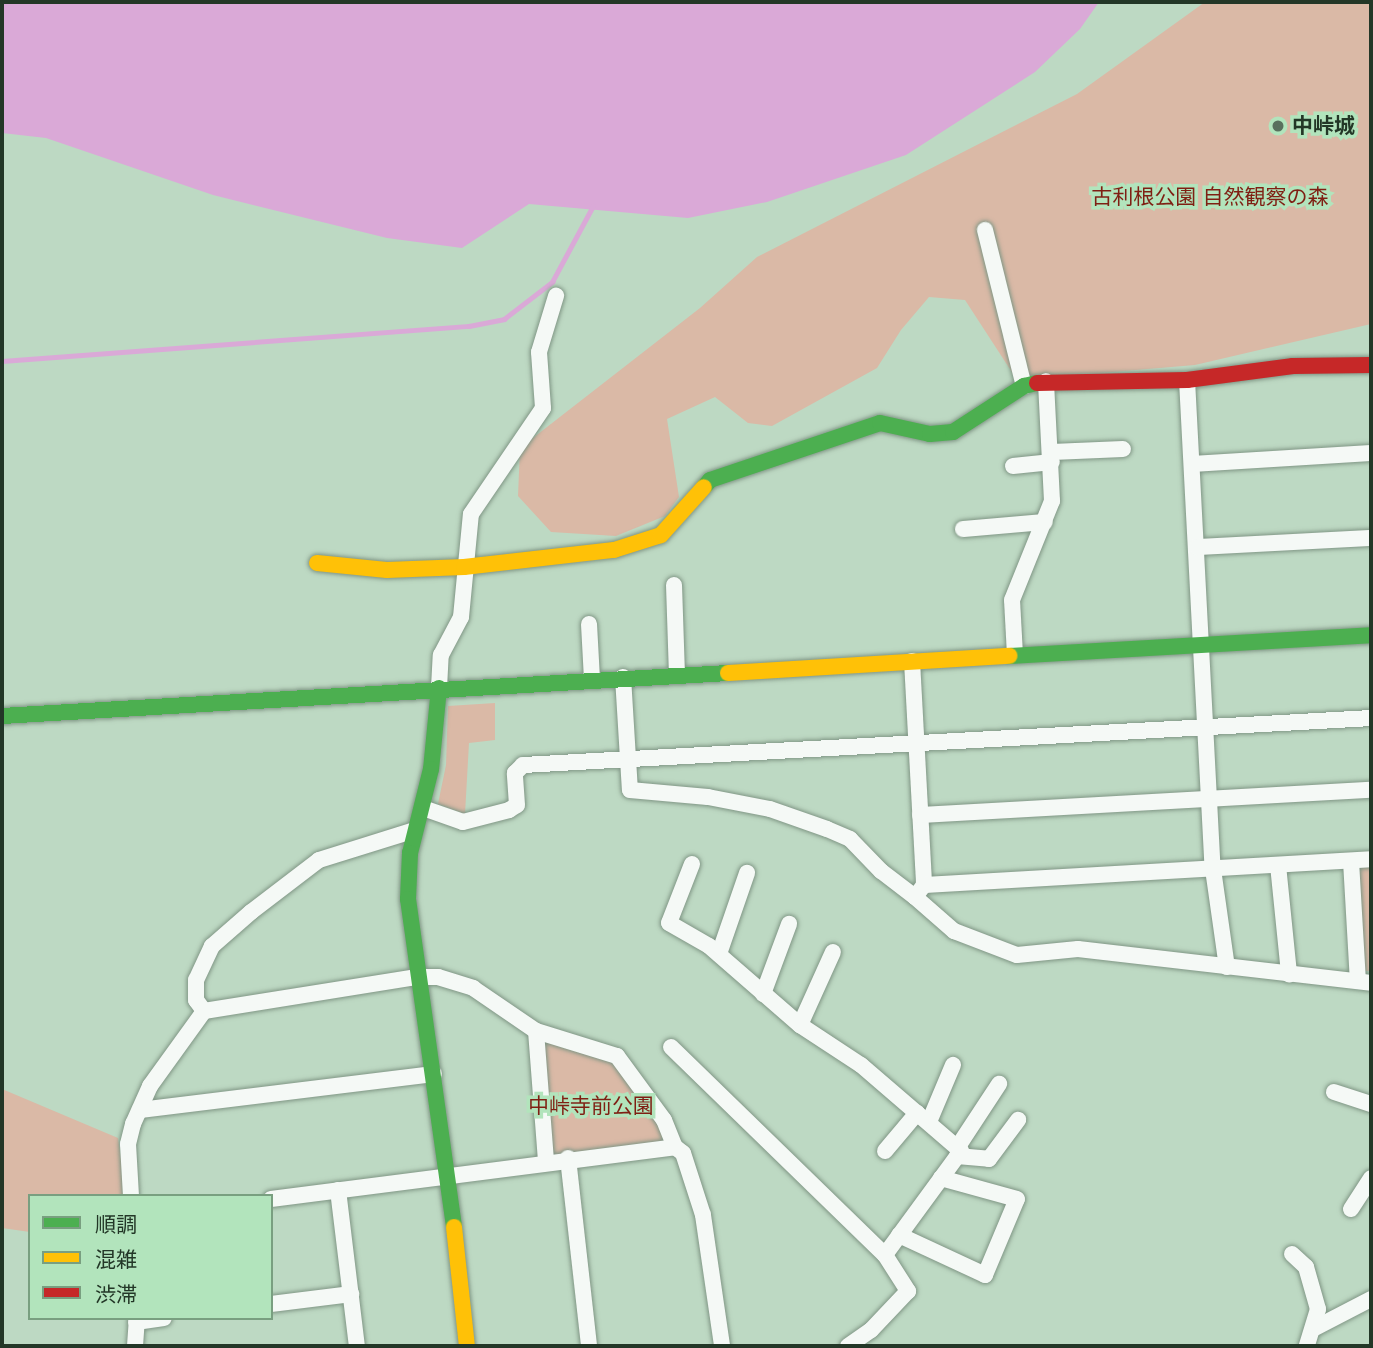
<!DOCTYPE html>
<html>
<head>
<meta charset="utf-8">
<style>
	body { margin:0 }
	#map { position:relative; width:1373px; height:1348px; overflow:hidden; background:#bdd9c3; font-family:Arial,"Noto Sans JP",sans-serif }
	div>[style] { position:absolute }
	.green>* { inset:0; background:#dab9a6 }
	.water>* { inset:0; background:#daa9d7 }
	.stream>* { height:4.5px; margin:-2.25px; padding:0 2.25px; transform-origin:2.25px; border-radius:2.25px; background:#daa9d7 }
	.roads { filter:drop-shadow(0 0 2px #809685) drop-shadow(0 0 2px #809685) }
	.street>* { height:16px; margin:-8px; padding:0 8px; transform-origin:8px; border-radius:8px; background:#f5f9f6 }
	.fast>* { height:16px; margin:-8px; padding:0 8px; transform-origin:8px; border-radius:8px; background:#4caf50 }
	.slow>* { height:16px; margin:-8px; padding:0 8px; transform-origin:8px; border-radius:8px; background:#ffc107 }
	.jam>* { height:16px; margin:-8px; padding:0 8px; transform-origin:8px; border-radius:8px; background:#c62828 }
	.dots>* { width:19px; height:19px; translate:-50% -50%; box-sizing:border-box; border:4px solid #b2e4bc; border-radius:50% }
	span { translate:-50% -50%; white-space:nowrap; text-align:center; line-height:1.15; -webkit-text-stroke:7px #b2e4bc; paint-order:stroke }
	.poi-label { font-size:21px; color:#233727; font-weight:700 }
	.left { translate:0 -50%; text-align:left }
	.park-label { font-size:21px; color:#7f1f13 }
	.frame { position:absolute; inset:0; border:4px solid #233727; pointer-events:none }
	.legend { position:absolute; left:28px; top:1194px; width:245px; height:126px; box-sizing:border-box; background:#b2e4bc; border:2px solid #799f80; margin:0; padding:9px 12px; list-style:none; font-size:21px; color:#233727 }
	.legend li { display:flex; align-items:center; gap:14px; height:35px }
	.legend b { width:35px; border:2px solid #799f80 }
</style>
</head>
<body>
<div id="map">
	<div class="green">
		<i style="clip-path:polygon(1205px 2px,1371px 2px,1371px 324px,1195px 365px,1017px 380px,965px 300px,929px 297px,901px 330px,877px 368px,772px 426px,748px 423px,715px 397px,667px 419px,679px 497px,665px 516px,616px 536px,551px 532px,518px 496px,520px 448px,700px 308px,757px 257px,1077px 94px)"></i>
		<i style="clip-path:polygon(495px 703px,495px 740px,469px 743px,465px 814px,438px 804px,446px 765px,448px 706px)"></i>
		<i style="clip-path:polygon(1371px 859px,1371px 971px,1359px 971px,1351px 861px)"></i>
		<i style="clip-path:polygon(536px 1031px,617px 1056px,675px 1147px,546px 1161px)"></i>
		<i style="clip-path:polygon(2px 1089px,118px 1138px,127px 1196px,30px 1196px,30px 1232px,2px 1228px)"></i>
	</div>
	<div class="water">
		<i style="clip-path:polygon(2px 2px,1099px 2px,1080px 29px,1035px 72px,906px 155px,767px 202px,688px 218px,529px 204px,462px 248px,387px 238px,213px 195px,46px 138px,2px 133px)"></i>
	</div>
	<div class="stream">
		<i style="left:2px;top:361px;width:468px;rotate:-4.3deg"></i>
		<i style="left:469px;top:326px;width:36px;rotate:-11deg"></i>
		<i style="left:504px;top:319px;width:61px;rotate:-37.6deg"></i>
		<i style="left:552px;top:282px;width:86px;rotate:-61.7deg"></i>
	</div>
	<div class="roads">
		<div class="street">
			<i style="left:985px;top:230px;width:161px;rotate:76deg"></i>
			<i style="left:1187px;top:380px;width:490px;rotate:87deg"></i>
			<i style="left:1213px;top:869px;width:99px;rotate:81.9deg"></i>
			<i style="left:1052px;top:452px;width:71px;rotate:-2.4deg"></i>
			<i style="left:1192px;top:464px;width:179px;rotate:-3.5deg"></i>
			<i style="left:1013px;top:466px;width:39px;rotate:-6deg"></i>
			<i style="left:963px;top:529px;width:82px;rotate:-4.9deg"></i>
			<i style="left:1197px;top:547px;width:174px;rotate:-3deg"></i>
			<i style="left:674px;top:585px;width:89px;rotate:88.1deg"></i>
			<i style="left:589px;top:624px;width:55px;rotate:86.9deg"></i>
			<i style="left:1015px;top:655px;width:55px;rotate:-93.1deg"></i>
			<i style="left:1012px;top:600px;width:107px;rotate:-68deg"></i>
			<i style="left:1052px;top:501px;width:120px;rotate:-92.9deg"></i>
			<i style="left:912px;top:661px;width:224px;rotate:86.9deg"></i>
			<i style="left:924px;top:885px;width:448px;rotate:-3.3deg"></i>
			<i style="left:623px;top:677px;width:113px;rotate:86.5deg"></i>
			<i style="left:630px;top:790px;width:78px;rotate:5.1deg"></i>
			<i style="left:708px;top:797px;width:63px;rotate:11deg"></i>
			<i style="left:770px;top:809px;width:60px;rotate:19.3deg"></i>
			<i style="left:827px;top:829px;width:25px;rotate:23deg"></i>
			<i style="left:850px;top:839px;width:45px;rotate:45.9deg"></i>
			<i style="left:881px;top:871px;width:43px;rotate:37.4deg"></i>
			<i style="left:439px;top:688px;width:33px;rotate:-87deg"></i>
			<i style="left:441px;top:655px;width:43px;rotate:-62.2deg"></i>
			<i style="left:461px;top:617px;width:103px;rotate:-84.5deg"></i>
			<i style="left:471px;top:514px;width:128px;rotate:-55.8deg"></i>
			<i style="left:543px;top:408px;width:56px;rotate:-94.1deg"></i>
			<i style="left:539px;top:352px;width:59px;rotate:-73.1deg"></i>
			<i style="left:423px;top:808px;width:42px;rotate:19.3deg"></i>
			<i style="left:463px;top:822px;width:48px;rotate:-14.6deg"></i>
			<i style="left:509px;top:810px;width:9px;rotate:-32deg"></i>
			<i style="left:517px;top:805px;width:32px;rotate:-94deg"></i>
			<i style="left:515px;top:773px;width:11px;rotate:-45deg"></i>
			<i style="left:523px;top:765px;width:849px;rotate:-3.17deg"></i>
			<i style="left:920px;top:815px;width:452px;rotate:-3.2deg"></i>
			<i style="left:415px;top:830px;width:101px;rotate:162.6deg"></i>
			<i style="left:319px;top:860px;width:86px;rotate:142.6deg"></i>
			<i style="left:251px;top:912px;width:52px;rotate:138.9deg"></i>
			<i style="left:212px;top:946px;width:38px;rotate:115deg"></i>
			<i style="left:196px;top:980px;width:20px;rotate:90deg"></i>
			<i style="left:196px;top:1000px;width:14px;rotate:54deg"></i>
			<i style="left:204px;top:1011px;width:216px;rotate:-9.1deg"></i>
			<i style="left:417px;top:977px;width:21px"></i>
			<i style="left:438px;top:977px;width:37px;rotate:17deg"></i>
			<i style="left:473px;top:988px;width:76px;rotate:34.3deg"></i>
			<i style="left:536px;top:1031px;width:130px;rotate:85.6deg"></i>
			<i style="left:1351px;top:861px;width:120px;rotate:86.7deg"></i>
			<i style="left:692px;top:864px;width:63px;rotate:111.3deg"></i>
			<i style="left:669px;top:923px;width:46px;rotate:29.9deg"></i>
			<i style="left:709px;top:946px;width:121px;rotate:41deg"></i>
			<i style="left:800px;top:1025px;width:73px;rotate:33.3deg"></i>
			<i style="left:861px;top:1065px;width:132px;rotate:40.7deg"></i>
			<i style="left:961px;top:1151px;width:129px;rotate:126.2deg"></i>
			<i style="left:885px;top:1255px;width:43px;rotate:57.4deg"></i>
			<i style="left:908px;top:1291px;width:54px;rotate:133.5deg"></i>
			<i style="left:871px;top:1330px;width:28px;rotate:145deg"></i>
			<i style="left:1278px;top:865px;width:110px;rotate:84.2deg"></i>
			<i style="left:924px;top:885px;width:15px;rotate:127deg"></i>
			<i style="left:915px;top:897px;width:52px;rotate:41.1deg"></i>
			<i style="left:954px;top:931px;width:67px;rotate:20.9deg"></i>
			<i style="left:1017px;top:955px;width:61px;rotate:-5.6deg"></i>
			<i style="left:1078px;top:949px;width:295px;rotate:6.6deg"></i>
			<i style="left:719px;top:954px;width:86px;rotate:-70.9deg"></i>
			<i style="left:763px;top:994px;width:75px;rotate:-69.6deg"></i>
			<i style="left:800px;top:1025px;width:80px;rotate:-65.7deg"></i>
			<i style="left:536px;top:1031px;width:85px;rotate:17.2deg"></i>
			<i style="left:617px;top:1056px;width:79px;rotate:53.7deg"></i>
			<i style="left:664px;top:1120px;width:29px;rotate:68deg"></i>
			<i style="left:671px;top:1047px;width:298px;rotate:44.2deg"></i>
			<i style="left:1334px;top:1092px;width:39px;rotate:18deg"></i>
			<i style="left:140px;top:1110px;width:296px;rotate:-7deg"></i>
			<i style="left:929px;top:1122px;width:62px;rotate:-67.2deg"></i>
			<i style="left:957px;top:1148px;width:77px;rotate:-56.7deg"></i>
			<i style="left:885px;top:1151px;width:50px;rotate:-49.9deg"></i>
			<i style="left:957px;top:1156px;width:32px;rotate:5deg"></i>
			<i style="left:989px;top:1159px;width:49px;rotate:-53.4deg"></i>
			<i style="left:568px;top:1158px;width:189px;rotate:83.6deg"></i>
			<i style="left:338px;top:1190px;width:157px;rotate:83.1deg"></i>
			<i style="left:131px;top:1196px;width:52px;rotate:-93.3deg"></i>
			<i style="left:128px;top:1144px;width:21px;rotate:-76deg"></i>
			<i style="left:133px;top:1124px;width:42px;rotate:-65.9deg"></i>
			<i style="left:150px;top:1086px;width:92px;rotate:-54.2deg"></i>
			<i style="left:271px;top:1199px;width:407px;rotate:-7.3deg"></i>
			<i style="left:675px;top:1147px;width:10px;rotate:37deg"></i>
			<i style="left:683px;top:1153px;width:65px;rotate:72.1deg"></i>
			<i style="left:703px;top:1215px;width:132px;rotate:81.7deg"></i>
			<i style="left:1351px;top:1209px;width:37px;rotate:-57deg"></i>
			<i style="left:899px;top:1235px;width:95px;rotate:24.9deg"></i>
			<i style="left:985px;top:1275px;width:82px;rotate:-67.2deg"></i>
			<i style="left:1017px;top:1199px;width:79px;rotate:-164.6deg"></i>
			<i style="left:1292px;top:1254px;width:19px;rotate:43deg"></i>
			<i style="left:1306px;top:1267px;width:44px;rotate:74.1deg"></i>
			<i style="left:1318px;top:1309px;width:39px;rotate:107deg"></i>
			<i style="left:271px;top:1304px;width:81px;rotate:-7.1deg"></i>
			<i style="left:136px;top:1322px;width:28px;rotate:-8deg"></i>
			<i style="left:1315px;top:1328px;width:63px;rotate:-27.4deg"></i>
			<i style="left:135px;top:1346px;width:28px;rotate:-86deg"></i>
		</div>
		<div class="fast">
			<i style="left:704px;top:487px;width:9px;rotate:-49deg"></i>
			<i style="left:710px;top:480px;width:179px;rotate:-18.5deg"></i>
			<i style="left:880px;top:423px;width:51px;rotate:12.4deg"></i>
			<i style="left:930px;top:434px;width:23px;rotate:-5deg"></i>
			<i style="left:953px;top:432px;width:85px;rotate:-32.9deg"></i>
			<i style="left:1024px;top:386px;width:13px;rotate:-13deg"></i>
			<i style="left:1009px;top:656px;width:363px;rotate:-3.3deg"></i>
			<i style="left:439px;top:688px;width:81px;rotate:95.6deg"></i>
			<i style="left:431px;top:769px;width:87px;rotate:104deg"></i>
			<i style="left:410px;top:853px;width:46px;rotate:92.5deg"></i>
			<i style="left:408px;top:899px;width:331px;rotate:82deg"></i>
			<i style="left:2px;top:716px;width:727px;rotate:-3.39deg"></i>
		</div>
		<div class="slow">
			<i style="left:317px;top:563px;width:70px;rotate:5.7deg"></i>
			<i style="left:387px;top:570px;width:77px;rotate:-2.2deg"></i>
			<i style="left:464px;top:567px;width:151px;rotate:-6.5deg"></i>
			<i style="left:614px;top:550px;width:49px;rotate:-17.7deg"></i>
			<i style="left:661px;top:535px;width:64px;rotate:-48.1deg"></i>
			<i style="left:728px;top:673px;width:282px;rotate:-3.5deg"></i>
			<i style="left:454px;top:1227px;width:120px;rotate:83.8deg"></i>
		</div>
		<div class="jam">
			<i style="left:1037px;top:383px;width:150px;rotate:-1.1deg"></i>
			<i style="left:1187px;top:380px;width:107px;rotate:-7.5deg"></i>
			<i style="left:1293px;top:366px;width:78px;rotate:-0.7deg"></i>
		</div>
	</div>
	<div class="dots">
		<i style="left:1278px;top:126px;background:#59705e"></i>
	</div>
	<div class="poi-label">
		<span class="left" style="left:1292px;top:126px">中峠城</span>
	</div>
	<div class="park-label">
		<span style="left:1210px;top:197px">古利根公園 自然観察の森</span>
		<span style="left:591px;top:1106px">中峠寺前公園</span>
	</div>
	<div class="frame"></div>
	<ul class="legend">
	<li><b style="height:9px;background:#4caf50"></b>順調</li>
	<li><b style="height:9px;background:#ffc107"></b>混雑</li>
	<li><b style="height:9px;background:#c62828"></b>渋滞</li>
	</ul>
</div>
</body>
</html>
